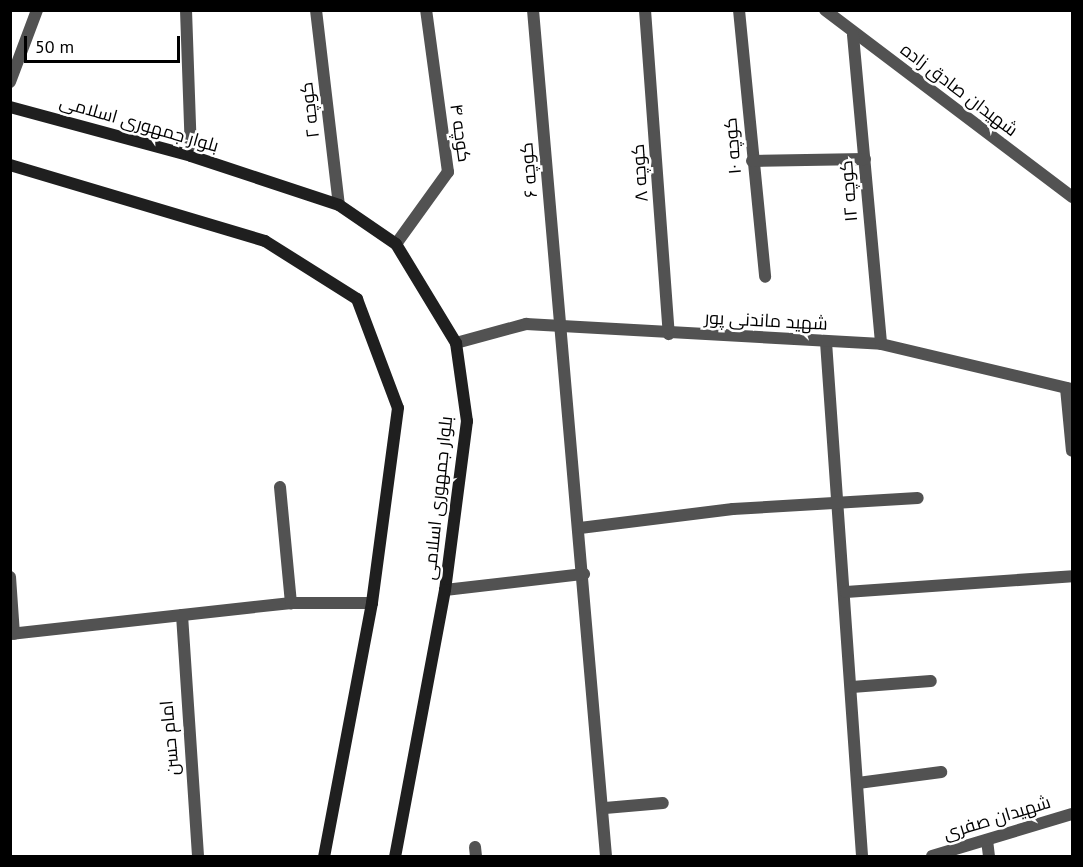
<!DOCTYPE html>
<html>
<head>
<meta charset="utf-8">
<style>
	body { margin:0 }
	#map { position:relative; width:1083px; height:867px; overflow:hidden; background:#fff; font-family:"PT Sans",Cairo,sans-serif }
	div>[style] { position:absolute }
	.minor>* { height:12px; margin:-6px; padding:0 6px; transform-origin:6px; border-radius:6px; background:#525252 }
	.secondary>* { height:12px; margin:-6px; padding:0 6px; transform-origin:6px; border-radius:6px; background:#1f1f1f }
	span { translate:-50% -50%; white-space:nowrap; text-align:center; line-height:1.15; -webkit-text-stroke:5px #fff; paint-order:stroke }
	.street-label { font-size:18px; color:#000 }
	.frame { position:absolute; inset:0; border:12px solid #000; pointer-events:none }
	.scale { position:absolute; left:24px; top:36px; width:156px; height:27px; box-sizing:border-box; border:3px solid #000; border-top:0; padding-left:8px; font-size:18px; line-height:21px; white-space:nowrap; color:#000; -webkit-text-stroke:4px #fff; paint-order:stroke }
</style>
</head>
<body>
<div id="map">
	<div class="minor">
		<i style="left:186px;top:10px;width:146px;rotate:88deg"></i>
		<i style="left:316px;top:10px;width:196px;rotate:83.3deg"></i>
		<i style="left:533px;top:10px;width:849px;rotate:85.07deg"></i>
		<i style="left:645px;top:10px;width:325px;rotate:85.8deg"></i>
		<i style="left:739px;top:10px;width:268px;rotate:84.4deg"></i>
		<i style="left:825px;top:10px;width:310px;rotate:37.1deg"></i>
		<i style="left:853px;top:35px;width:310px;rotate:84.8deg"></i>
		<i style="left:10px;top:82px;width:77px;rotate:-69.4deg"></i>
		<i style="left:752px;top:161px;width:113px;rotate:-1deg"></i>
		<i style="left:396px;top:244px;width:89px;rotate:-54.2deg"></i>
		<i style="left:448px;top:172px;width:163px;rotate:-97.7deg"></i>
		<i style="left:826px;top:342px;width:515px;rotate:85.99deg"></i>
		<i style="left:456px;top:343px;width:73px;rotate:-15.2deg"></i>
		<i style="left:526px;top:324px;width:356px;rotate:3.2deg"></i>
		<i style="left:881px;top:344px;width:196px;rotate:13.3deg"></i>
		<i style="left:1066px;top:388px;width:63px;rotate:84.6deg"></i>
		<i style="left:280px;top:487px;width:117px;rotate:84.6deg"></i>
		<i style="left:580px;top:528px;width:154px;rotate:-7.1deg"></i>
		<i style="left:733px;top:509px;width:185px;rotate:-3.4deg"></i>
		<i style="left:10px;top:577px;width:57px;rotate:86deg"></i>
		<i style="left:445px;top:590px;width:140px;rotate:-6.6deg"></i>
		<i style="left:846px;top:592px;width:227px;rotate:-4deg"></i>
		<i style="left:182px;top:615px;width:242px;rotate:86.2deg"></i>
		<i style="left:10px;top:634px;width:283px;rotate:-6.3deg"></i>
		<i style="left:291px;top:603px;width:81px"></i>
		<i style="left:852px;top:687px;width:79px;rotate:-4.3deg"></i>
		<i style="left:858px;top:783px;width:84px;rotate:-7.5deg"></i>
		<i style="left:605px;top:808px;width:58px;rotate:-4.9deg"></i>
		<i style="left:987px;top:840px;width:16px;rotate:83deg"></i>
		<i style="left:475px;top:847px;width:9px;rotate:84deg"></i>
		<i style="left:932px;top:856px;width:146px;rotate:-16.7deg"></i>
	</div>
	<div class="secondary">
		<i style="left:10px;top:107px;width:188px;rotate:15.1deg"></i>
		<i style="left:191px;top:156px;width:156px;rotate:18.3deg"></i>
		<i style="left:339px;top:205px;width:69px;rotate:34.4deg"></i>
		<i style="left:396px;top:244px;width:116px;rotate:58.8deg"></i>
		<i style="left:456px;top:343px;width:79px;rotate:82deg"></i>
		<i style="left:467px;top:421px;width:170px;rotate:97.4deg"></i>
		<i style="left:445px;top:590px;width:271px;rotate:100.6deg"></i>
		<i style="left:10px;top:165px;width:266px;rotate:16.6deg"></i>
		<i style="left:265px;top:241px;width:109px;rotate:32.2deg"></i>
		<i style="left:357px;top:299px;width:116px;rotate:69.4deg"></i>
		<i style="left:398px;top:408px;width:197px;rotate:97.6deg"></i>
		<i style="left:372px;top:603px;width:258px;rotate:100.7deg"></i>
	</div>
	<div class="street-label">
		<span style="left:959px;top:90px;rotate:37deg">شهیدان صادق زاده</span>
		<span style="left:310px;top:110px;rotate:-97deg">کوچه ۲</span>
		<span style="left:139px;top:124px;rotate:16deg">بلوار جمهوری اسلامی</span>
		<span style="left:460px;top:133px;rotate:82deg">کوچه ۴</span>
		<span style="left:733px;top:146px;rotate:-95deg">کوچه ۱۰</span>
		<span style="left:529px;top:170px;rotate:-95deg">کوچه ۶</span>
		<span style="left:640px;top:173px;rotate:-94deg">کوچه ۸</span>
		<span style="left:849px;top:191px;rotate:-95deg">کوچه ۱۲</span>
		<span style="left:766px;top:321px;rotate:3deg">شهید ماندنی پور</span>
		<span style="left:438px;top:498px;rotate:-84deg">بلوار جمهوری اسلامی</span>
		<span style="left:170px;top:738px;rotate:-95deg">امام حسن</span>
		<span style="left:997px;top:818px;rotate:-17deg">شهیدان صفری</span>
	</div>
	<div class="frame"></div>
	<div class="scale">50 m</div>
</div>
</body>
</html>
